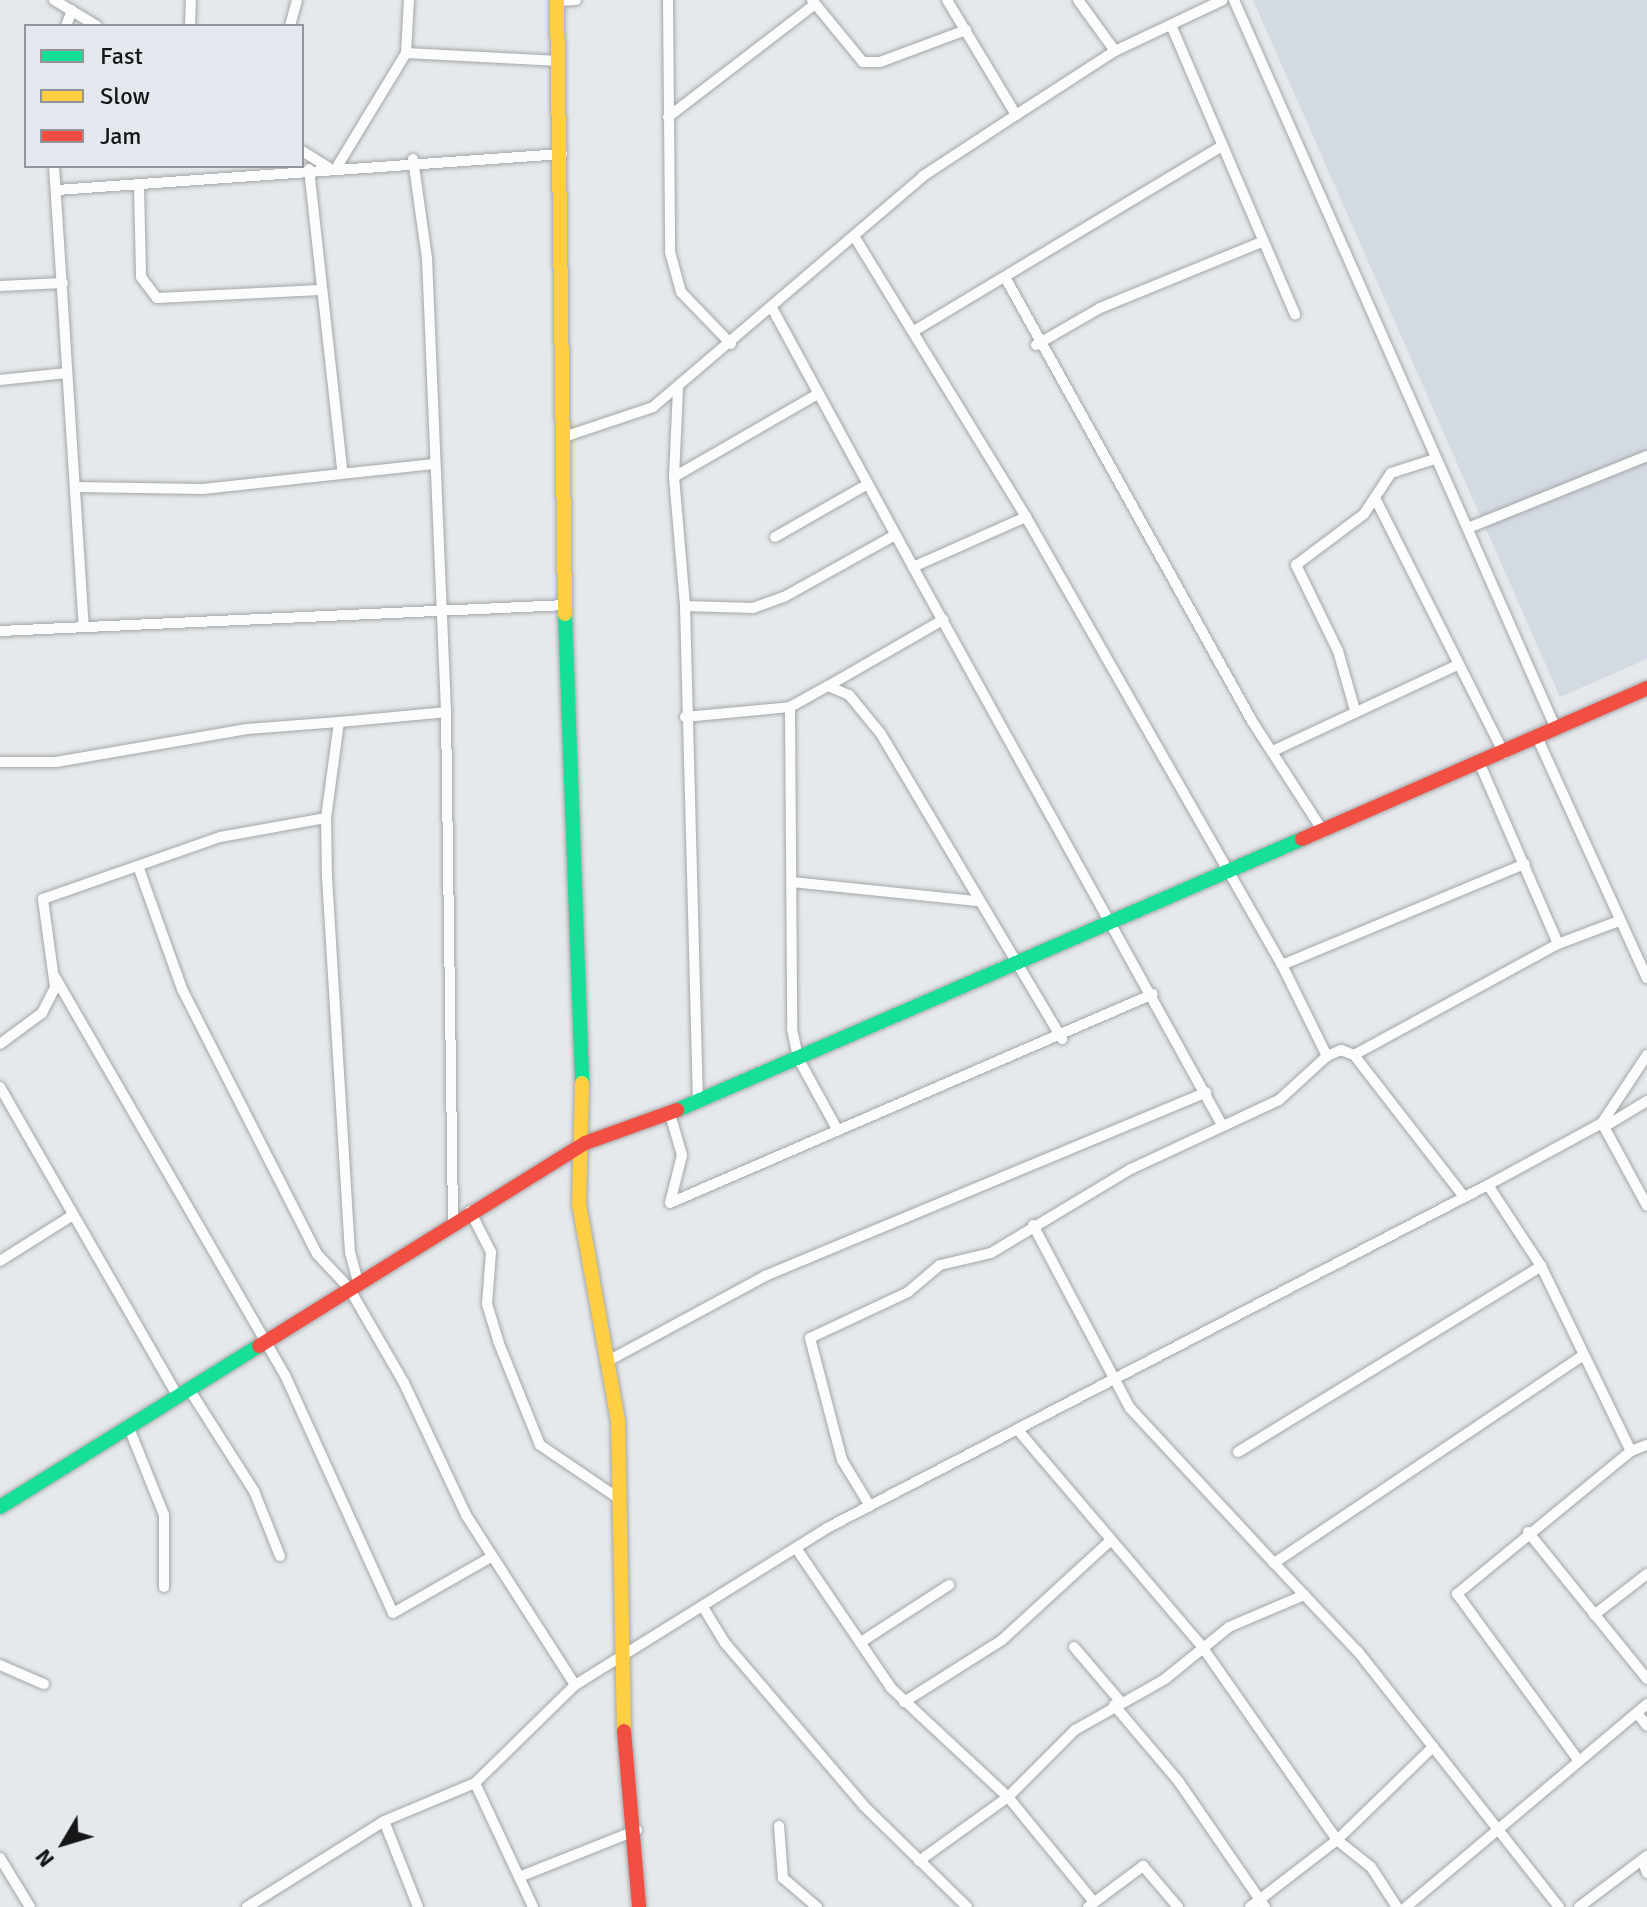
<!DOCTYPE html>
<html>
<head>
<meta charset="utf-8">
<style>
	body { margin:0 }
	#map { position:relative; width:1647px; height:1907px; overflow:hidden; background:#e6e9ec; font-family:Signika,sans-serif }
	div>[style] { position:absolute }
	.built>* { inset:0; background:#d4dae2 }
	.roads { filter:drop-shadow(0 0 2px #a4a6a8) drop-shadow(0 0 2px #a4a6a8) }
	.street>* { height:10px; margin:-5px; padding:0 5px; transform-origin:5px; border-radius:5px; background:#fbfcfc }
	.fast>* { height:14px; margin:-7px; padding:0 7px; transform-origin:7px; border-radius:7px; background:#16e098 }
	.slow>* { height:14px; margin:-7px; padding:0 7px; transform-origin:7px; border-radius:7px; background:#ffcf43 }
	.jam>* { height:14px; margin:-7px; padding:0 7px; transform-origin:7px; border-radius:7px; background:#f24e42 }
	span { translate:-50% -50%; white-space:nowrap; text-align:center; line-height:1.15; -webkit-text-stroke:8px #e4e8ee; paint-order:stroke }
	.legend { position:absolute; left:24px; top:24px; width:280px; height:144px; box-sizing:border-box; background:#e4e8ee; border:2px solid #919498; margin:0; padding:10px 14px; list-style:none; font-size:24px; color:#151618 }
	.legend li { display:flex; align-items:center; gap:16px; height:40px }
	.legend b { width:40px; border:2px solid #919498 }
	.north { position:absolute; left:24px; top:1803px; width:80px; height:80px; -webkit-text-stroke:6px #e4e8ee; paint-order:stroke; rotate:232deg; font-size:22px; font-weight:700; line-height:32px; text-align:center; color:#151618 }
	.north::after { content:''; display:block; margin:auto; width:28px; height:36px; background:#151618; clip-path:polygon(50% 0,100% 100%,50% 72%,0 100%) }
</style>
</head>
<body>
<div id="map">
	<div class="built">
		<i style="clip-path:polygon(1253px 0,1647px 0,1647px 659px,1560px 697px)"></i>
	</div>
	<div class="roads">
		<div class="street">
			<i style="left:54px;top:0;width:50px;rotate:31.2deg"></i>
			<i style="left:668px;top:0;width:252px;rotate:89.5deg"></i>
			<i style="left:670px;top:252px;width:41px;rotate:74.6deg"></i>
			<i style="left:681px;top:292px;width:72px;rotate:46.1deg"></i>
			<i style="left:812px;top:0;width:80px;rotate:50.6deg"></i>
			<i style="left:863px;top:62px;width:17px"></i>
			<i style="left:880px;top:62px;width:92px;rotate:-20.4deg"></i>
			<i style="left:947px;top:0;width:134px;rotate:59deg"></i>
			<i style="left:1016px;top:115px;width:118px;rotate:-32.9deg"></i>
			<i style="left:1078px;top:0;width:63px;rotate:54deg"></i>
			<i style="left:1115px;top:51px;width:119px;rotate:-25.3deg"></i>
			<i style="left:1234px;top:0;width:797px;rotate:66.17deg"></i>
			<i style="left:557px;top:1px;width:19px;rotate:-3deg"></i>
			<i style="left:1171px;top:25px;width:315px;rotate:66.8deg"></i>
			<i style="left:66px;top:26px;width:17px;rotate:-69deg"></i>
			<i style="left:190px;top:26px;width:26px;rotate:-88deg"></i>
			<i style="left:290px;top:26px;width:27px;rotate:-75deg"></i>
			<i style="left:406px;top:53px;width:153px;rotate:3deg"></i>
			<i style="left:668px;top:117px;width:185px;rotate:-37.5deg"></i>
			<i style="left:302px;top:151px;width:31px;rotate:32deg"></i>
			<i style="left:413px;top:159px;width:100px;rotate:82deg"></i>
			<i style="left:427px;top:258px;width:454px;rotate:87.6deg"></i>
			<i style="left:446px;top:712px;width:509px;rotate:89.21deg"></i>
			<i style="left:338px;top:165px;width:131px;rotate:-58.7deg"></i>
			<i style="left:406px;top:53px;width:53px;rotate:-86.8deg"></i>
			<i style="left:54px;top:166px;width:461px;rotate:86.3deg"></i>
			<i style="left:309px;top:169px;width:303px;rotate:83.7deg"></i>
			<i style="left:139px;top:186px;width:91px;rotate:88.7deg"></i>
			<i style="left:141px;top:277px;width:26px;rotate:53deg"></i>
			<i style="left:157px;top:298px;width:163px;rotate:-2.8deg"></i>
			<i style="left:57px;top:190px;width:506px;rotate:-4.08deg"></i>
			<i style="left:854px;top:236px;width:329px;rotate:58.5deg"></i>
			<i style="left:1006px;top:279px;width:506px;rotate:60.9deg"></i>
			<i style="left:1252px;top:721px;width:131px;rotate:57.2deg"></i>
			<i style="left:0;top:286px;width:63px;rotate:-2.7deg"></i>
			<i style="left:772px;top:308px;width:295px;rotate:61.4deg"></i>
			<i style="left:914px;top:331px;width:359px;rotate:-31deg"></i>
			<i style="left:1036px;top:345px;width:74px;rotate:-30deg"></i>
			<i style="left:1100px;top:308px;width:175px;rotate:-22.2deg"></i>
			<i style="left:0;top:380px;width:67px;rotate:-6deg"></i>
			<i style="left:678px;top:389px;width:88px;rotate:92.6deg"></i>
			<i style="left:674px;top:477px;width:129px;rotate:85.1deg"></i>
			<i style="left:685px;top:606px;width:497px;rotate:88.5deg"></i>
			<i style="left:564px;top:437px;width:94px;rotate:-18.6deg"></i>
			<i style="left:653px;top:407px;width:355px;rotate:-40.5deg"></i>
			<i style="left:923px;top:176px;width:111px;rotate:-33.3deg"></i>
			<i style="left:674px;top:477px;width:166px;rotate:-30deg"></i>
			<i style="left:75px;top:487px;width:128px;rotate:0.9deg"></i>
			<i style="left:203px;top:489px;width:232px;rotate:-6.2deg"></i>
			<i style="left:1376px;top:500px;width:284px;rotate:63.2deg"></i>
			<i style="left:1468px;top:528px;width:193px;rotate:-21.9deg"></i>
			<i style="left:775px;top:537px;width:105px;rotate:-29.7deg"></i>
			<i style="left:685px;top:606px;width:68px;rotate:1.7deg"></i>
			<i style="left:753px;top:608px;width:33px;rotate:-20deg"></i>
			<i style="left:784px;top:597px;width:127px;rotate:-29.2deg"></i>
			<i style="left:0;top:631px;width:566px;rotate:-2.63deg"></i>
			<i style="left:828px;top:686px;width:133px;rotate:-29.9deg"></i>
			<i style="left:790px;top:707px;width:322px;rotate:89.6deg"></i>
			<i style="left:792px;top:1029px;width:30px;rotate:78deg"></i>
			<i style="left:798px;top:1058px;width:81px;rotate:61.2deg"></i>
			<i style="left:1354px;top:707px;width:58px;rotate:-105.9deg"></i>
			<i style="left:1338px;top:651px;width:96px;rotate:-116deg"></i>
			<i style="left:1296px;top:565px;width:85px;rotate:-36.9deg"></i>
			<i style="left:1364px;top:514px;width:49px;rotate:-56.6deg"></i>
			<i style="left:1391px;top:473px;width:46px;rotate:-17.7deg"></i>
			<i style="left:685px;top:717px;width:105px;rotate:-5.4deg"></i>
			<i style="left:790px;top:707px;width:43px;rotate:-28.9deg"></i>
			<i style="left:828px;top:686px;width:23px;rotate:23deg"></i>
			<i style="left:849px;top:695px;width:50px;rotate:50.6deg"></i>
			<i style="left:881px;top:734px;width:355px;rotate:59.3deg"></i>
			<i style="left:1537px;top:737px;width:265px;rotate:65.5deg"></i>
			<i style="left:1275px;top:750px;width:201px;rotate:-25deg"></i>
			<i style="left:0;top:762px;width:56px"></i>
			<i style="left:56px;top:762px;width:194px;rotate:-9.8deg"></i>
			<i style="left:247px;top:729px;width:92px;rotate:-4.4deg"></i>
			<i style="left:1479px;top:762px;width:198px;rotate:66.5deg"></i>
			<i style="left:138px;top:866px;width:131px;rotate:70.3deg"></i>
			<i style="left:182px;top:989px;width:297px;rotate:63deg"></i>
			<i style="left:317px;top:1254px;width:47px;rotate:46.7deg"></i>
			<i style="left:349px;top:1288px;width:110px;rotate:59.9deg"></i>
			<i style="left:404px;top:1383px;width:146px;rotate:64.8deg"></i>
			<i style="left:466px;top:1515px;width:202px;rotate:57.3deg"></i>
			<i style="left:792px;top:882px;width:186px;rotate:5.9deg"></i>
			<i style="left:1282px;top:965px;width:263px;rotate:-22.6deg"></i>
			<i style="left:55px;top:977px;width:460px;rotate:60deg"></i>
			<i style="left:285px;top:1375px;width:261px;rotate:65.6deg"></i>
			<i style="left:393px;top:1613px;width:113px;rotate:-29.7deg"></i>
			<i style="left:0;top:1044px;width:52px;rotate:-36.4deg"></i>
			<i style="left:42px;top:1013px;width:29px;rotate:-63deg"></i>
			<i style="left:55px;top:987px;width:89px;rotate:-97.8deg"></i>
			<i style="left:43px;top:899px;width:188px;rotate:-19.3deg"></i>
			<i style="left:220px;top:837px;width:108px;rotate:-10.2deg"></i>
			<i style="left:1354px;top:1055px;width:180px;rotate:52.2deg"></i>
			<i style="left:1647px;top:1055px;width:82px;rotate:123.5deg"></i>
			<i style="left:1602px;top:1123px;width:94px;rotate:61.5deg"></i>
			<i style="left:0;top:1087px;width:357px;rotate:60.1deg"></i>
			<i style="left:670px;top:1114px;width:43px;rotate:73.7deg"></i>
			<i style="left:682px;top:1155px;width:49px;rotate:104deg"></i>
			<i style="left:1602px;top:1123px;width:130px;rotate:151.5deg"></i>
			<i style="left:1488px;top:1185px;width:97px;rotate:56.8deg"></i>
			<i style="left:1541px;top:1266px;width:206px;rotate:64.1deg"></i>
			<i style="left:1631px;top:1451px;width:17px;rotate:-21deg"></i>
			<i style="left:1222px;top:1125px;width:638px;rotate:-118.98deg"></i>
			<i style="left:913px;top:567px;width:124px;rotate:-23.9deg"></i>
			<i style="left:1026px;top:517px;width:516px;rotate:60.26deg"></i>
			<i style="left:1282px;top:965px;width:102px;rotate:63.7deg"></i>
			<i style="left:1604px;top:1127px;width:50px;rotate:-31.2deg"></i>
			<i style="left:670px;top:1203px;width:526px;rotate:-23.4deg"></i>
			<i style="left:470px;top:1211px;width:46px;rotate:62.9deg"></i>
			<i style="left:491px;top:1252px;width:52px;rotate:94.4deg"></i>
			<i style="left:487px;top:1304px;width:39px;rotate:73deg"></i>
			<i style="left:498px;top:1341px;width:112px;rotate:68deg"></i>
			<i style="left:540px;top:1445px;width:94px;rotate:34.2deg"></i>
			<i style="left:1033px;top:1225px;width:207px;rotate:62.1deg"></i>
			<i style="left:1130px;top:1408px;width:212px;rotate:47.1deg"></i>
			<i style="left:0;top:1261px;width:83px;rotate:-32.2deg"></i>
			<i style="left:358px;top:1282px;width:30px;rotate:-105deg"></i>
			<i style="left:350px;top:1253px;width:375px;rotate:-93.5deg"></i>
			<i style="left:327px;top:879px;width:61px;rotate:-90.9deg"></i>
			<i style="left:326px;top:818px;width:97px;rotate:-82.3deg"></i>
			<i style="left:339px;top:722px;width:107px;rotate:-5.3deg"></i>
			<i style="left:608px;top:1361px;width:179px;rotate:-28.4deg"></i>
			<i style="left:765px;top:1276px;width:478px;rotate:-22.6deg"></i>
			<i style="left:189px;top:1389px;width:121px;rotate:57.5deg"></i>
			<i style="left:254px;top:1491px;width:70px;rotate:68.2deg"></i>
			<i style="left:129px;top:1428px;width:94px;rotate:68.1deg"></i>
			<i style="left:164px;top:1515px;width:72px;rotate:90deg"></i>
			<i style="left:1017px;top:1429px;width:284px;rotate:49.6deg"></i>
			<i style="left:1201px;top:1645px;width:238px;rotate:55.1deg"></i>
			<i style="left:1337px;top:1840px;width:43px;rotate:38.5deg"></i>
			<i style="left:1371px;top:1867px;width:48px;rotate:57deg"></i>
			<i style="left:1238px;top:1452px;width:356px;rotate:-31.5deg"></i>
			<i style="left:870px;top:1506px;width:54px;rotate:-121.3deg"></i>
			<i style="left:842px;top:1460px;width:126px;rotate:-104.7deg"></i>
			<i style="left:810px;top:1338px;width:108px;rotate:-25.1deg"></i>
			<i style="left:908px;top:1292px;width:42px;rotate:-40.2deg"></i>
			<i style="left:940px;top:1265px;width:52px;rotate:-13.2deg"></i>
			<i style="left:991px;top:1253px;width:163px;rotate:-31deg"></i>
			<i style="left:1131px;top:1169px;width:163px;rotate:-25deg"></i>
			<i style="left:1279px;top:1100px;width:65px;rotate:-42.5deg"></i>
			<i style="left:1327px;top:1056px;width:15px;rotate:-23deg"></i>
			<i style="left:1341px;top:1050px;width:14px;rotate:21deg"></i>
			<i style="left:1354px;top:1055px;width:232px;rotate:-28.6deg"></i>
			<i style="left:1558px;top:944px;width:65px;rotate:-20.7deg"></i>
			<i style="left:1528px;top:1532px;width:189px;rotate:51deg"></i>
			<i style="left:796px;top:1548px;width:169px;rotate:55.8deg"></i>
			<i style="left:891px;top:1688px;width:160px;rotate:43deg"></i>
			<i style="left:1008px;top:1797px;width:134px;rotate:50.7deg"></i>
			<i style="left:703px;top:1607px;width:42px;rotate:58.6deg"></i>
			<i style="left:725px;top:1643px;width:214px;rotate:49.5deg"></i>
			<i style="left:864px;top:1806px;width:144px;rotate:44.4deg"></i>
			<i style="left:1594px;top:1615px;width:67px;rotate:-37.7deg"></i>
			<i style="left:861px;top:1642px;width:105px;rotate:-32.9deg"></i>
			<i style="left:1074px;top:1647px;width:71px;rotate:49.6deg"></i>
			<i style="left:0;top:1665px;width:48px;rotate:23.4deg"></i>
			<i style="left:904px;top:1702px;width:116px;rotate:-32.3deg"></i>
			<i style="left:1002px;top:1640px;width:147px;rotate:-42.5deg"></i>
			<i style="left:1114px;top:1705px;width:101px;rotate:49.8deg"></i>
			<i style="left:1179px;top:1782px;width:152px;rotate:55.5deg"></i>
			<i style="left:1637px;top:1713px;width:16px;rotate:52deg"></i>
			<i style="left:1579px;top:1761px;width:207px;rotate:-126.1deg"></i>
			<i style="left:1457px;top:1594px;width:225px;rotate:-39.4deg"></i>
			<i style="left:475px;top:1783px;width:137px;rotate:64.9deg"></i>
			<i style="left:779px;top:1826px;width:52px;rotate:85.6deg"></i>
			<i style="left:783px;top:1878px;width:45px;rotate:40.5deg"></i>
			<i style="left:0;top:1858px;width:57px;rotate:58.5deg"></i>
			<i style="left:1642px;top:1860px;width:14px;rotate:69deg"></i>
			<i style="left:919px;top:1861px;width:110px;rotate:-35.7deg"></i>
			<i style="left:1008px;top:1797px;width:95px;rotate:-45deg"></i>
			<i style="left:1075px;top:1730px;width:103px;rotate:-29.5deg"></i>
			<i style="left:1165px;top:1679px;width:82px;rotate:-39.1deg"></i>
			<i style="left:1229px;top:1627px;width:82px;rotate:-23.1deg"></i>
			<i style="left:519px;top:1877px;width:127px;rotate:-21.7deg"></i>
			<i style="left:247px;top:1907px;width:162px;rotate:-32.1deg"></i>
			<i style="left:418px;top:1907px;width:92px;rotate:-111.6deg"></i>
			<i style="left:384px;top:1821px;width:99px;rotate:-22.7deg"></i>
			<i style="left:475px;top:1783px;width:140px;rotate:-44.4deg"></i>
			<i style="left:575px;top:1685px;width:297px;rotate:-31.9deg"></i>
			<i style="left:827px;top:1528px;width:745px;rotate:-27.43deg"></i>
			<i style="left:1088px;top:1907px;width:69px;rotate:-36.7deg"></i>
			<i style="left:1143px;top:1866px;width:54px;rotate:49.5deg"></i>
			<i style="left:1250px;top:1907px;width:110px;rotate:-37.6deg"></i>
			<i style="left:1337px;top:1840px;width:134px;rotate:-44.1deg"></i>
			<i style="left:1406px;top:1907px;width:315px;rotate:-40.1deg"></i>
			<i style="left:1559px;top:1907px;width:325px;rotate:-128.2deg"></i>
			<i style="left:1358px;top:1652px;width:122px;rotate:-133.3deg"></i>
			<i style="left:1274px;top:1563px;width:371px;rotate:-33.9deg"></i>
			<i style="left:1579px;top:1907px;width:85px;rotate:-36.9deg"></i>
		</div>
		<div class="fast">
			<i style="left:565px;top:614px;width:469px;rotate:87.9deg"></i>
			<i style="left:677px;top:1110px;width:681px;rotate:-23.44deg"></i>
			<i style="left:0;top:1507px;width:305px;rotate:-31.9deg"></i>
		</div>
		<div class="slow">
			<i style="left:557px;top:0;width:614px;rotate:89.25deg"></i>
			<i style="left:582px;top:1083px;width:121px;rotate:91.4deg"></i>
			<i style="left:579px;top:1204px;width:219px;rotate:79.8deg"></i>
			<i style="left:618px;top:1420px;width:311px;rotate:88.9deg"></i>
		</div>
		<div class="jam">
			<i style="left:1302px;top:839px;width:377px;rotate:-23.6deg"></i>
			<i style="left:259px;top:1346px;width:384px;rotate:-31.9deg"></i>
			<i style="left:585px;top:1143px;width:98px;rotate:-19.7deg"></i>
			<i style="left:624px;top:1731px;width:177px;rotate:85.1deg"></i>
		</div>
	</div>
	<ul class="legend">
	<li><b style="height:10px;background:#16e098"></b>Fast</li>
	<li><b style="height:10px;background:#ffcf43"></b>Slow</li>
	<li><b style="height:10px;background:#f24e42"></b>Jam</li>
	</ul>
	<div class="north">N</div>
</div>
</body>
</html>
